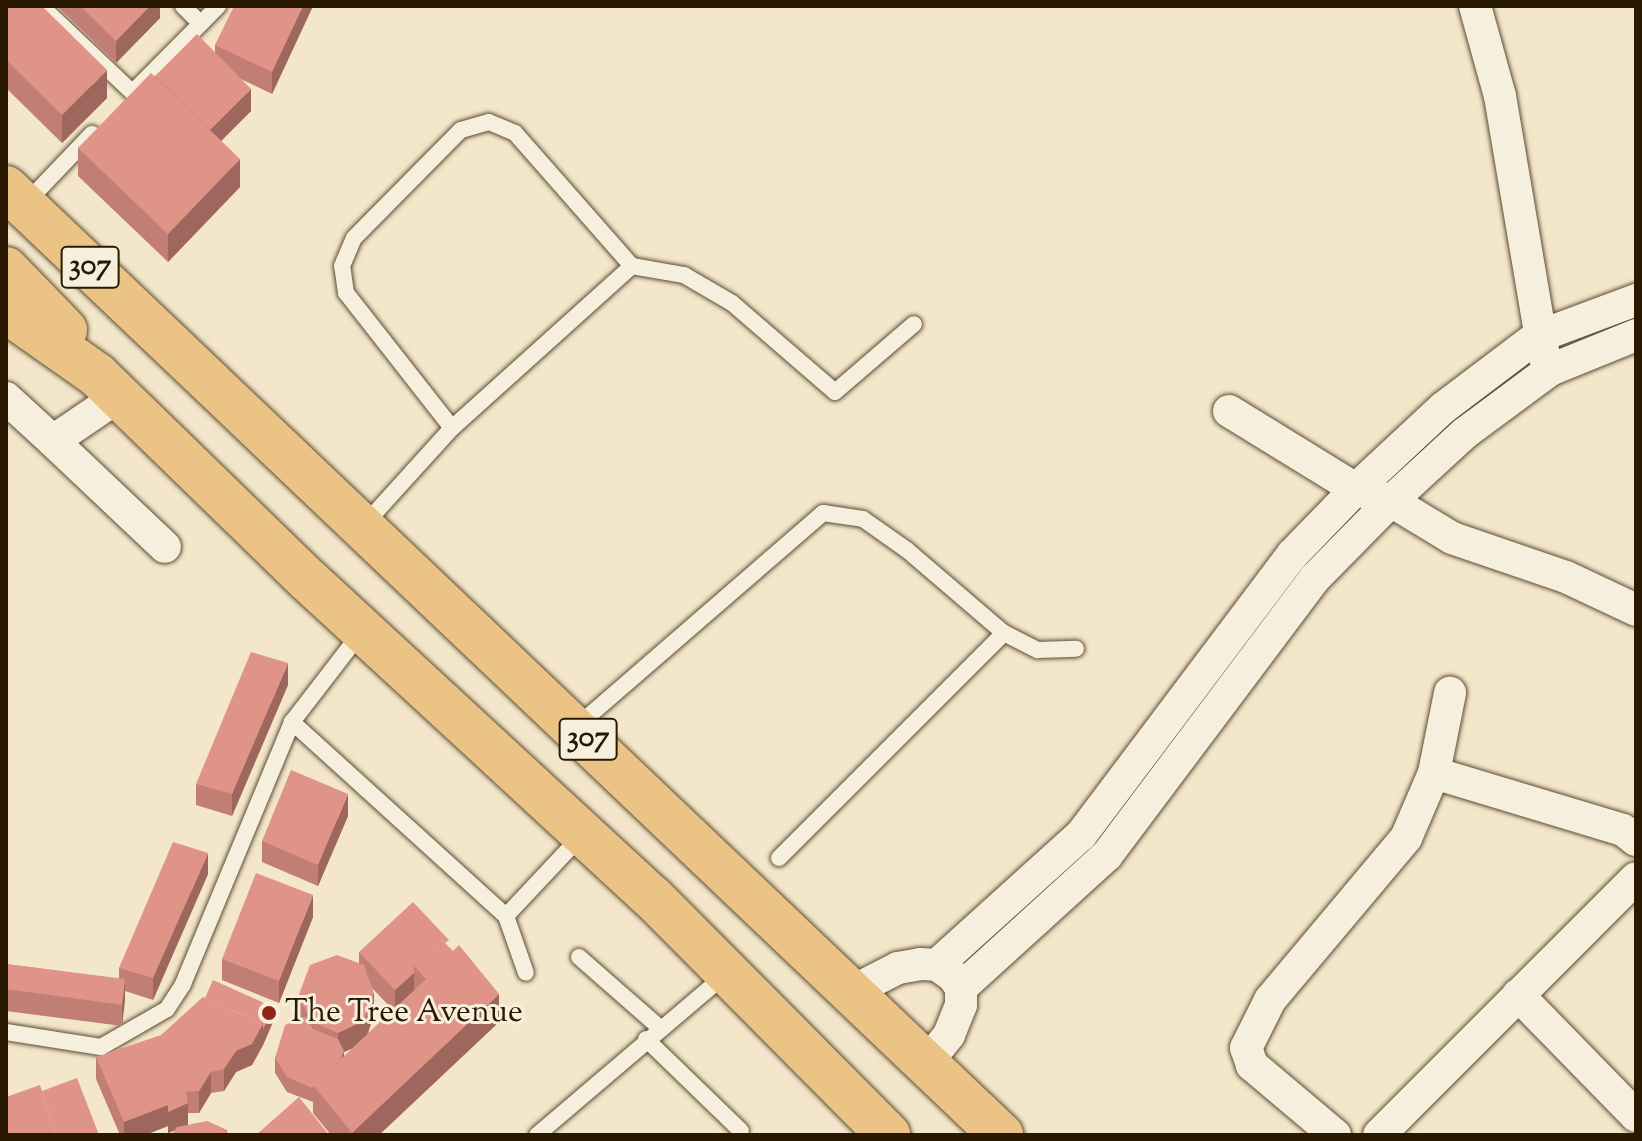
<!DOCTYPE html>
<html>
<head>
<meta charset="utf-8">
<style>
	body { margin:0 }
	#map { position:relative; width:1642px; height:1141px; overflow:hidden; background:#f3e6ca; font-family:"Sorts Mill Goudy",serif }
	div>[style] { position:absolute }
	.roads { filter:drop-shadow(0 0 2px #5c4c33) drop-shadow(0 0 2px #5c4c33) }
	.service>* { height:16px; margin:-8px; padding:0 8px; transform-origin:8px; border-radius:8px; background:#f7efdd }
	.minor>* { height:32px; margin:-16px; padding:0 16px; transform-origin:16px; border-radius:16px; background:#f7efdd }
	.primary>* { height:44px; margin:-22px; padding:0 22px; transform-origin:22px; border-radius:22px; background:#eac385 }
	.wall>* { inset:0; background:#c17e74 }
	.shaded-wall>* { inset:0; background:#9d675e }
	.building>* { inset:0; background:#e09387 }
	.dots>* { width:22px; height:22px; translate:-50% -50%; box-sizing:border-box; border:4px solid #f7efdd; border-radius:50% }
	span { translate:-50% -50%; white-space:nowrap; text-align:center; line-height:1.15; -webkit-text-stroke:6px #f7efdd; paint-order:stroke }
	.shield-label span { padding:2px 6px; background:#f7efdd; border:2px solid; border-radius:6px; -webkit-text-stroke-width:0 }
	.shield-label { font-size:30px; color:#2a1901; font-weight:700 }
	.poi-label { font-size:32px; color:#2a1901 }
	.left { translate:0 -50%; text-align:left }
	.frame { position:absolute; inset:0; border:8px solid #2a1901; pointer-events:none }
</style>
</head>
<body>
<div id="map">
	<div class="roads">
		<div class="service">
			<i style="left:41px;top:6px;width:127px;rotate:43.4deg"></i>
			<i style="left:183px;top:6px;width:25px;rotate:45deg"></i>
			<i style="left:136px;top:89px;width:117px;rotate:-45.3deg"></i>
			<i style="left:25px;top:204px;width:97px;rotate:-46.3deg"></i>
			<i style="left:452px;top:428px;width:172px;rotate:-128.1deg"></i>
			<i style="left:346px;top:293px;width:27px;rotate:-98deg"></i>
			<i style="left:342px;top:266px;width:30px;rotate:-67deg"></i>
			<i style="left:354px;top:238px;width:152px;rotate:-45.3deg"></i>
			<i style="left:461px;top:130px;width:29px;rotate:-16deg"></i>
			<i style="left:489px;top:122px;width:28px;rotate:23deg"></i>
			<i style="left:515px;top:133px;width:177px;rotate:48.7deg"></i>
			<i style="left:364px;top:525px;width:131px;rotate:-47.8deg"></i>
			<i style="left:452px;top:428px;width:242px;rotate:-42deg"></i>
			<i style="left:632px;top:266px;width:53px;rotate:9.8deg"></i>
			<i style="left:684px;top:275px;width:56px;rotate:30.3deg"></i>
			<i style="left:732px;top:303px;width:136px;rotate:40.8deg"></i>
			<i style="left:835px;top:392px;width:104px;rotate:-40.7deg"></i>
			<i style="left:292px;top:722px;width:289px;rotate:42.2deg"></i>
			<i style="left:506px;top:916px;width:60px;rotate:70.7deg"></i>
			<i style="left:576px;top:727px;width:327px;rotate:-40.9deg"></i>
			<i style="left:823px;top:513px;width:40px;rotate:8.5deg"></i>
			<i style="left:863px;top:519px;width:54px;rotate:35.2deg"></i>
			<i style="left:907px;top:550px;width:128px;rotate:40.6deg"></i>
			<i style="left:1004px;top:633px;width:38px;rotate:27deg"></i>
			<i style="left:1038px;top:650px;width:38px;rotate:-2deg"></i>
			<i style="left:779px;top:858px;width:318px;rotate:-45deg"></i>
			<i style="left:506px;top:916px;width:111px;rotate:-46.8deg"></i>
			<i style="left:579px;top:957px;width:108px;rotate:41.2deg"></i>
			<i style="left:6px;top:1032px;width:96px;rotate:9deg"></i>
			<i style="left:101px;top:1047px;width:76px;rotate:-29.9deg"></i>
			<i style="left:167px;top:1009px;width:30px;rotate:-57deg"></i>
			<i style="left:183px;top:984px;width:284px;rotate:-67.4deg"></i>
			<i style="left:292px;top:722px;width:115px;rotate:-52.4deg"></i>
			<i style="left:646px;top:1039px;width:132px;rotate:44.1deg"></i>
			<i style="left:537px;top:1135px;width:248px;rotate:-40.4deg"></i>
		</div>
		<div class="minor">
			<i style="left:1475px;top:6px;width:93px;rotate:74.5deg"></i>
			<i style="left:1500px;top:96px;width:263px;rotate:80.4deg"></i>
			<i style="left:6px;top:398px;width:64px;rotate:42.5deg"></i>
			<i style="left:53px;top:441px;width:80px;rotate:-34.3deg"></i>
			<i style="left:1229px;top:411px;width:149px;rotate:31.6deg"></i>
			<i style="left:1356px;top:489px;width:37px;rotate:19deg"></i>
			<i style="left:1391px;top:501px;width:71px;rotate:31.2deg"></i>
			<i style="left:1452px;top:538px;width:120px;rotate:18.9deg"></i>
			<i style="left:1566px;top:577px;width:77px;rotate:25.2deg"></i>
			<i style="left:53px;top:441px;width:154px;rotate:43.4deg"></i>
			<i style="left:1434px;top:773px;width:197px;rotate:16.8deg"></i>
			<i style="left:1623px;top:830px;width:16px;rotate:38deg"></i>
			<i style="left:937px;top:965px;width:194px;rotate:-42.1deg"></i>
			<i style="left:1081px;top:835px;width:351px;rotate:-53deg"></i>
			<i style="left:1292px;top:555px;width:92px;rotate:-45.9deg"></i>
			<i style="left:1356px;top:489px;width:119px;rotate:-43deg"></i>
			<i style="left:1443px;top:408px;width:118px;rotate:-37.1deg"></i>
			<i style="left:1537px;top:337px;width:106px;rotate:-20.5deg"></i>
			<i style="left:961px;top:988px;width:197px;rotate:-42.3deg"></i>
			<i style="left:1107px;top:855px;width:346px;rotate:-53.1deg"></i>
			<i style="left:1315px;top:578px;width:108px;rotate:-45.4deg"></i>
			<i style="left:1391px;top:501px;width:100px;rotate:-42.6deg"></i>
			<i style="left:1465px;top:433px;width:106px;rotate:-36.5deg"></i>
			<i style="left:1550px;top:370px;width:93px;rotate:-22.1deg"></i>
			<i style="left:853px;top:991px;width:51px;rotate:-27.1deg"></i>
			<i style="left:898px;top:968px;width:22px;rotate:-10deg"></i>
			<i style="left:920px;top:964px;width:17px;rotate:3deg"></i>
			<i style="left:937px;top:965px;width:19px;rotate:35deg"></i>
			<i style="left:953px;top:976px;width:14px;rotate:56deg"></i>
			<i style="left:961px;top:988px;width:17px;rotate:90deg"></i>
			<i style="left:961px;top:1005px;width:32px;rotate:112deg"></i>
			<i style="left:949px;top:1035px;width:35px;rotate:129deg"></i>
			<i style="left:1518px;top:995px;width:169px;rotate:45.7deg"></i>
			<i style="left:1335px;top:1135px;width:109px;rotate:-139.9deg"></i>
			<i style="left:1252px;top:1065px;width:18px;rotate:-109deg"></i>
			<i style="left:1246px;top:1048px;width:54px;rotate:-63.4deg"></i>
			<i style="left:1270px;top:1000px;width:212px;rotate:-50deg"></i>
			<i style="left:1406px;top:838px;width:71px;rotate:-66.7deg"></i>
			<i style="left:1434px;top:773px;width:82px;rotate:-78.7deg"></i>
			<i style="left:1379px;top:1135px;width:363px;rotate:-45deg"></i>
		</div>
		<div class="primary">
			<i style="left:6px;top:188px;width:1374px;rotate:43.58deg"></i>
			<i style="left:6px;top:269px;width:85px;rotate:46deg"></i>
			<i style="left:6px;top:311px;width:111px;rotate:35.1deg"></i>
			<i style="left:97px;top:375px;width:294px;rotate:44.2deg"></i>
			<i style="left:308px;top:580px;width:469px;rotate:42.7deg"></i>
			<i style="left:653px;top:898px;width:334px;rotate:45.2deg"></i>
		</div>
	</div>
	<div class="wall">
		<i style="clip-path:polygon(6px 6px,107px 98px,62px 143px,6px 88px)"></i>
		<i style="clip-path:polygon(57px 6px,160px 6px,160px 18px,116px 63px)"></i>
		<i style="clip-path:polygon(313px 6px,272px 94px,241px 79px,251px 111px,221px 141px,240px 187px,168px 262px,78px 176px,78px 148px,155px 76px,215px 53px,215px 45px)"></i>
		<i style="clip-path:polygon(288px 685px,232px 816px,196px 805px,196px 784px)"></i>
		<i style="clip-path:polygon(348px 816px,318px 886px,262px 862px,262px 841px)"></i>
		<i style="clip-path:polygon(208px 874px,153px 1000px,125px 991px,122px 1026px,6px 1011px,6px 964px,119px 979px,119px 968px)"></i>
		<i style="clip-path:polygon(313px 917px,279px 1003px,222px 980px,222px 959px)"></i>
		<i style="clip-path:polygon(evenodd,449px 947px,499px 1022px,379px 1135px,331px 1135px,313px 1113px,313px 1102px,287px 1092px,275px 1073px,275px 1058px,299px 1020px,298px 997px,359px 963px,359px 952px,449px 947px,372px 988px,393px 1010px,368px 1034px,374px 1014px,372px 988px,449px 947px,353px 1048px,344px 1057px,344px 1052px,353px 1048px)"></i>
		<i style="clip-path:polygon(273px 1022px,263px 1045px,252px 1065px,236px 1072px,224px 1091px,211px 1093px,199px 1113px,188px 1113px,174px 1131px,168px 1133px,168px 1126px,145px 1135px,120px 1135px,96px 1079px,96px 1057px)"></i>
	</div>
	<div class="shaded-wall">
		<i style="clip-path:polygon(150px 6px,160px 6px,160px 18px,116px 63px,116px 41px)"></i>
		<i style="clip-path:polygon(303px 6px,313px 6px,272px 94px,272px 72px)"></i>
		<i style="clip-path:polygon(107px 70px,107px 98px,62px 143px,62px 115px)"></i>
		<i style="clip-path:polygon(251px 89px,251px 111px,206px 156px,206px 134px)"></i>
		<i style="clip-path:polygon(240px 159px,240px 187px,168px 262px,168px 234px)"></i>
		<i style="clip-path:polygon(288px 663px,288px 685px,232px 816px,232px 794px)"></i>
		<i style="clip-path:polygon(348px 794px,348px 816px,318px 886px,318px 865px)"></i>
		<i style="clip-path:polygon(208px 853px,208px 874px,153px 1000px,153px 978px)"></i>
		<i style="clip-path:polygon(313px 895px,313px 917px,279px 1003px,279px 981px)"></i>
		<i style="clip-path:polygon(414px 973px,414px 994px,395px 1012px,395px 990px)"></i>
		<i style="clip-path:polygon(125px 979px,125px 1001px,122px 1026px,122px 1005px)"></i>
		<i style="clip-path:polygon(374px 993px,374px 1014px,364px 1043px,344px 1052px,344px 1065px,338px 1054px,338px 1033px)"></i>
		<i style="clip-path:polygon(499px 994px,499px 1022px,379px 1135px,352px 1135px,352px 1133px)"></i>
		<i style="clip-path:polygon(273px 1007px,273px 1022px,263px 1045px,252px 1065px,236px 1072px,224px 1091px,224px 1069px,236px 1051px)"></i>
		<i style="clip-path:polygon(211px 1072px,211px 1093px,199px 1113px,199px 1091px)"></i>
		<i style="clip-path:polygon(188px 1103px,188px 1125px,168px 1133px,168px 1112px)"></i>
		<i style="clip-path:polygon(168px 1105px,168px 1126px,145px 1135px,124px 1135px,124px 1122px)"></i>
	</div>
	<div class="building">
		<i style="clip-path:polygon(6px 6px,42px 6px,107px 70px,62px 115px,6px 60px)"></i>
		<i style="clip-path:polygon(80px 6px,150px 6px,116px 41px)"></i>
		<i style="clip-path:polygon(234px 6px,303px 6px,272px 72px,215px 45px)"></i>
		<i style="clip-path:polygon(197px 34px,251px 89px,210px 130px,155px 76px)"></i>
		<i style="clip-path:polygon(151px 73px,240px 159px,168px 234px,78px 148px)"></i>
		<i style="clip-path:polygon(251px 652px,288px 663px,232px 794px,196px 784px)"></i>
		<i style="clip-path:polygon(291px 770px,348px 794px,318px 865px,262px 841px)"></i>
		<i style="clip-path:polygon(173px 842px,208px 853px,153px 978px,119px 968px)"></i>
		<i style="clip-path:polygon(256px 873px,313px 895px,279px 981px,222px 959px)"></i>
		<i style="clip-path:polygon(413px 902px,449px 940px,445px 943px,442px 940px,414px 966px,414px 973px,395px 990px,359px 952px)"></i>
		<i style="clip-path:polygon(442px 940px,453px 951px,459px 945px,499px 994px,352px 1133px,313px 1085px,426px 979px,414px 966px)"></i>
		<i style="clip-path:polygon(337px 955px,364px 965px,374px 993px,364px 1021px,338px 1033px,313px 1022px,298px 997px,310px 965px)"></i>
		<i style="clip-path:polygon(6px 964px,125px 979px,122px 1005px,6px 989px)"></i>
		<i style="clip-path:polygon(213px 980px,273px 1007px,263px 1030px,263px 1024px,205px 998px)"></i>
		<i style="clip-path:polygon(203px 997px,263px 1024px,252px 1044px,236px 1051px,224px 1069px,211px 1072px,199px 1091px,186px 1092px,188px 1103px,168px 1112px,168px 1105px,124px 1122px,96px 1057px,161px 1035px)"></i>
		<i style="clip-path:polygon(305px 1017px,313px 1029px,338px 1039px,344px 1051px,341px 1059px,312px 1088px,287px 1077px,275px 1058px,285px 1025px)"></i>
		<i style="clip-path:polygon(77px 1078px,99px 1135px,57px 1135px,42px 1091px)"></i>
		<i style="clip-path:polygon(40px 1085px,57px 1135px,6px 1135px,6px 1097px)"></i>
		<i style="clip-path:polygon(299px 1097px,329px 1135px,256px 1135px)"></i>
		<i style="clip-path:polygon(207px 1121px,227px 1130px,228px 1135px,172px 1135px,177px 1127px)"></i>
	</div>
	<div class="dots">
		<i style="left:269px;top:1013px;background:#8f2418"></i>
	</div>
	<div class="shield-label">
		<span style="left:90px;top:267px">307</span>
		<span style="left:588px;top:739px">307</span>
	</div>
	<div class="poi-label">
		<span class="left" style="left:285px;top:1013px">The Tree Avenue</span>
	</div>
	<div class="frame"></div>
</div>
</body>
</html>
